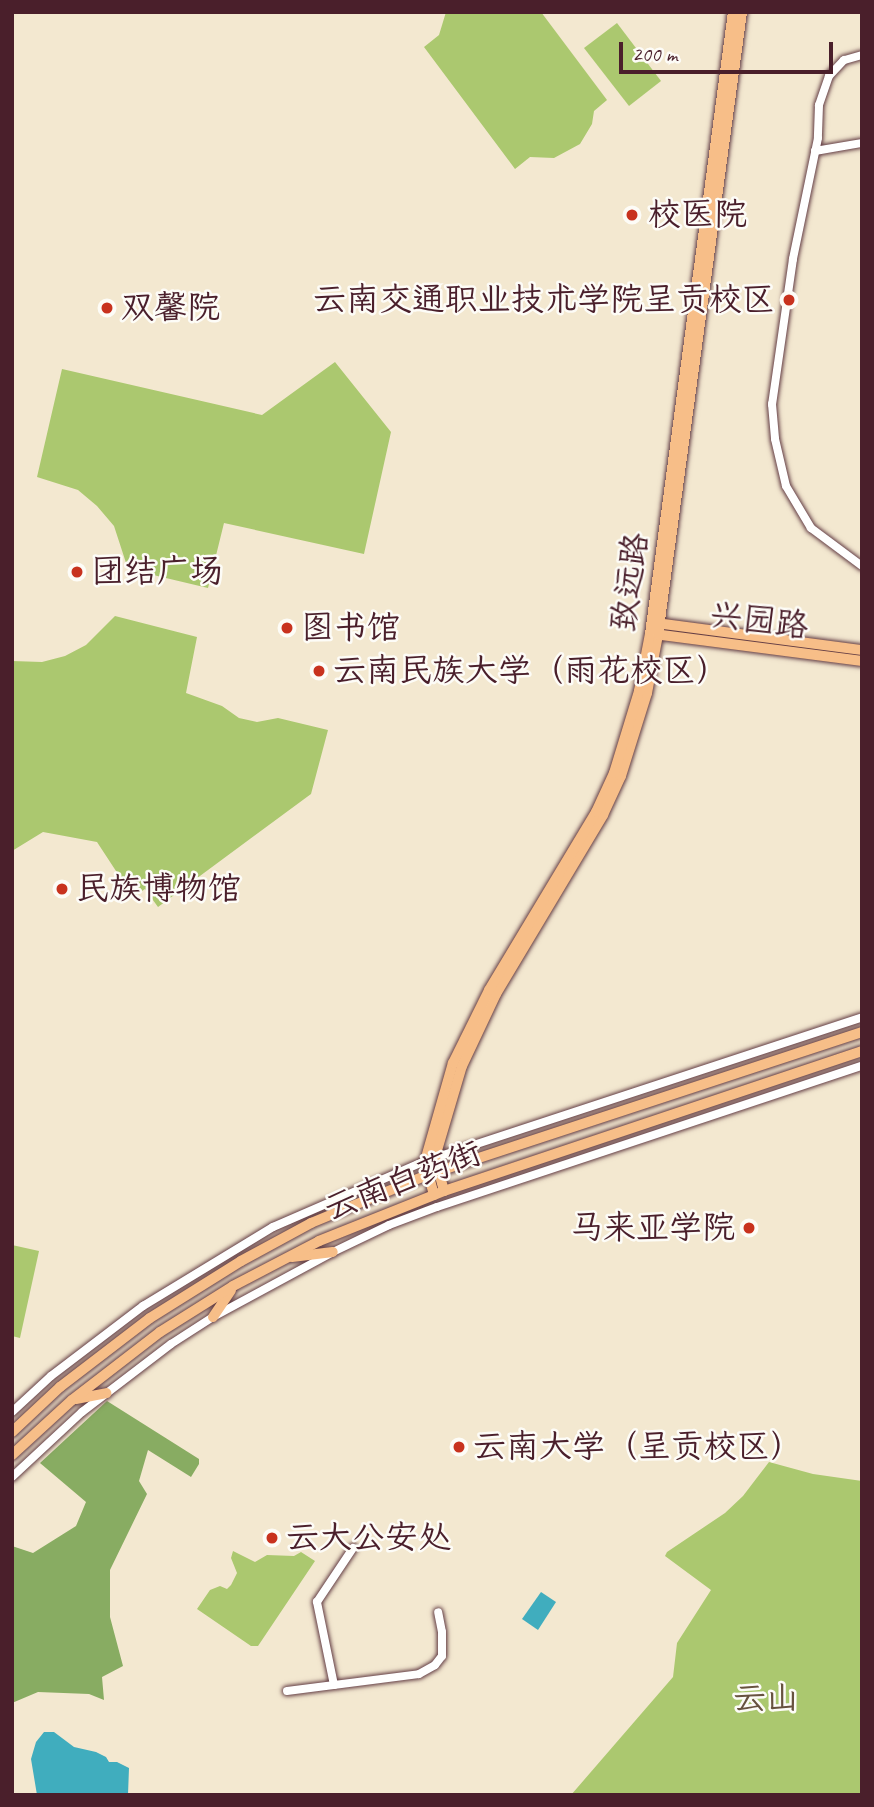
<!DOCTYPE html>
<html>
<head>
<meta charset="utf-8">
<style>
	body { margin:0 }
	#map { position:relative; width:874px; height:1807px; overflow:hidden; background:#f3e8d0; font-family:Caveat,"LXGW WenKai TC",sans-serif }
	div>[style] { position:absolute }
	.green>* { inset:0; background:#abc86f }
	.forest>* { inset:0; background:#88ac62 }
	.water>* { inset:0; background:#40adbe }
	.roads { filter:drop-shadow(0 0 2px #633d44) drop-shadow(0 0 2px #633d44) }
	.minor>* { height:8px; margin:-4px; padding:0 4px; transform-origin:4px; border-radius:4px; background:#fff }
	.major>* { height:10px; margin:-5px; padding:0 5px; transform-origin:5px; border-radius:5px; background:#f7be88 }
	.dots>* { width:19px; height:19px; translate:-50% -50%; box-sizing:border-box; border:4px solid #fdfcf7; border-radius:50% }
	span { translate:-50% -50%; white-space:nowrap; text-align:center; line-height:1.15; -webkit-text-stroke:5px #fdfcf7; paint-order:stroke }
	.poi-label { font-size:33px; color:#4a1f2b }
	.left { translate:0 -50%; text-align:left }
	.right { translate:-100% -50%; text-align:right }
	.street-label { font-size:33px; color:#4a1f2b }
	.park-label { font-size:33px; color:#67523f }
	.frame { position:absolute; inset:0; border:14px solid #4a1f2b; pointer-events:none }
	.scale { position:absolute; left:619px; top:42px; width:214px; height:32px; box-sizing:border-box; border:4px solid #4a1f2b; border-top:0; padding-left:9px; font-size:21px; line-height:24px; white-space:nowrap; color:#4a1f2b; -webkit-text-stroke:5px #fdfcf7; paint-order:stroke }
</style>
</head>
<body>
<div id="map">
	<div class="green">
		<i style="clip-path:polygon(446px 12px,541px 12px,607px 100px,594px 111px,592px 124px,580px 144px,554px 158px,530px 157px,515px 169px,424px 47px,439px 35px)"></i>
		<i style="clip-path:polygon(617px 23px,661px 81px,629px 106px,584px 48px)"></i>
		<i style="clip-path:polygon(335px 362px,391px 432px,364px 554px,224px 523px,208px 588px,128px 569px,114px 526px,97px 506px,78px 490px,37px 477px,62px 369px,262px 415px)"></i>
		<i style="clip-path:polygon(115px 616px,197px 637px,186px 693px,222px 706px,239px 718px,257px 722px,278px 718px,328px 730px,311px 794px,158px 907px,145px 889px,133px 897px,97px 842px,43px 832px,12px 851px,12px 661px,42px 662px,65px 656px,86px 645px)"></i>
		<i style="clip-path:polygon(12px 1245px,39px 1251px,20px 1338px,12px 1336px)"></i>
		<i style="clip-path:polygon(769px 1462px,813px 1474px,862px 1481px,862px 1795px,571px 1795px,673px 1677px,677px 1643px,711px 1590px,665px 1556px,667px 1552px,725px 1513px,743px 1496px)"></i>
		<i style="clip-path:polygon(233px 1551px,255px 1562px,267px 1555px,294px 1556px,301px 1552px,315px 1561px,258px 1646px,251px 1646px,197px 1609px,210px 1590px,220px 1586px,227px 1589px,231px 1585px,237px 1573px,231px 1558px)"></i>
	</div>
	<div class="forest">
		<i style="clip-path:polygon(107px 1401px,199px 1459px,199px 1464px,191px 1477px,148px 1450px,139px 1481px,147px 1494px,110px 1570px,110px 1617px,123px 1666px,102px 1677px,104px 1700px,89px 1694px,38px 1692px,12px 1703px,12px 1546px,33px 1553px,76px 1526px,86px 1502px,40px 1463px)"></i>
	</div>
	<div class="water">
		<i style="clip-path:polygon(541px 1592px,556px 1602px,538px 1630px,522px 1619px)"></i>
		<i style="clip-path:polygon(44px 1732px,54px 1732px,74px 1747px,96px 1752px,106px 1757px,109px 1762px,117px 1762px,129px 1768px,128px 1795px,37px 1795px,31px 1759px,36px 1742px)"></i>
	</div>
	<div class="roads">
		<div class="minor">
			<i style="left:862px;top:55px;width:19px;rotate:164deg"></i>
			<i style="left:844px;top:60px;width:22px;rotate:133deg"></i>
			<i style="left:829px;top:76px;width:31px;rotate:109deg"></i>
			<i style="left:819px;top:105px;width:33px;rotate:92deg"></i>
			<i style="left:818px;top:138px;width:124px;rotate:101.7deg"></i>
			<i style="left:793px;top:259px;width:147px;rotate:98.2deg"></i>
			<i style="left:772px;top:404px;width:35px;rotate:85deg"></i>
			<i style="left:775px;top:439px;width:48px;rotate:76.8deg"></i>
			<i style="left:786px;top:486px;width:49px;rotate:59.2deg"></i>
			<i style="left:811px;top:528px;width:64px;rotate:36.7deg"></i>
			<i style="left:815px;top:151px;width:48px;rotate:-9.7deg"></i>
			<i style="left:12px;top:1412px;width:53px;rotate:-42.7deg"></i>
			<i style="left:51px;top:1376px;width:116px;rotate:-37.3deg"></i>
			<i style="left:143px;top:1306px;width:152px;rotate:-31.3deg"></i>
			<i style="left:273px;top:1227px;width:166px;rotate:-23.5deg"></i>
			<i style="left:425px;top:1161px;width:460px;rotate:-18.2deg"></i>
			<i style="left:12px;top:1477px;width:96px;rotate:-42.9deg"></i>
			<i style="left:82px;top:1412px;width:112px;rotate:-37.4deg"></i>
			<i style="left:171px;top:1344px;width:50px;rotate:-32.7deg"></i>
			<i style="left:213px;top:1317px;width:136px;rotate:-28.4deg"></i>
			<i style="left:333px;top:1252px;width:62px;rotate:-25.7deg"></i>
			<i style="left:389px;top:1225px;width:51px;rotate:-20.6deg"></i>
			<i style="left:437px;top:1207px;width:448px;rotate:-18.4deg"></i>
			<i style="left:334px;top:1685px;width:85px;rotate:-101.6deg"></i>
			<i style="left:317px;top:1602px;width:65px;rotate:-56.3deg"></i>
			<i style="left:287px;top:1691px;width:133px;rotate:-7.3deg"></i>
			<i style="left:419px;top:1674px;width:18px;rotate:-29deg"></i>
			<i style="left:435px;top:1665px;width:11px;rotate:-52deg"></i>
			<i style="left:442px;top:1656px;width:24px;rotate:-90deg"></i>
			<i style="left:442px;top:1632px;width:20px;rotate:-101deg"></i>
		</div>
		<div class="major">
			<i style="left:656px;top:623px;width:208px;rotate:7.5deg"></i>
			<i style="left:654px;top:634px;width:210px;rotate:7.4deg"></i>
			<i style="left:444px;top:1191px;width:35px;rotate:-105deg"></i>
			<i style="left:435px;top:1157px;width:95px;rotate:-73.5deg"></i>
			<i style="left:462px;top:1066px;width:80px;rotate:-64.7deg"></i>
			<i style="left:496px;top:994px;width:209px;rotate:-59.1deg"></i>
			<i style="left:603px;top:815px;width:43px;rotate:-65.2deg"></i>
			<i style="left:621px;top:776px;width:87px;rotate:-72.6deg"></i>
			<i style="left:647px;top:693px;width:59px;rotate:-79.3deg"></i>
			<i style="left:658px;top:635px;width:629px;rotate:-82.32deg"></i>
			<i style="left:434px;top:1195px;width:35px;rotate:-105deg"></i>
			<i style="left:425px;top:1161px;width:102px;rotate:-74.1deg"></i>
			<i style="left:453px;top:1063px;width:81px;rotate:-63.7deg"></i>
			<i style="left:489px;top:990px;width:208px;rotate:-59deg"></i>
			<i style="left:596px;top:812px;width:43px;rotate:-65.2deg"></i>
			<i style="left:614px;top:773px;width:86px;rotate:-73deg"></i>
			<i style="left:639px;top:691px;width:58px;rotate:-79.1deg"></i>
			<i style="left:650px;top:634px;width:628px;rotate:-82.4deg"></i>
			<i style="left:292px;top:1257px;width:41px;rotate:-7deg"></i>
			<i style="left:213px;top:1317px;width:32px;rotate:-56deg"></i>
			<i style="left:76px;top:1399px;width:31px;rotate:-11deg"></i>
			<i style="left:12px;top:1432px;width:66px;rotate:-43.2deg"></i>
			<i style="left:60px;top:1387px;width:113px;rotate:-37.5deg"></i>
			<i style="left:150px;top:1318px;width:107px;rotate:-32.1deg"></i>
			<i style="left:241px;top:1261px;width:80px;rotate:-28.5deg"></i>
			<i style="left:311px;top:1223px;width:126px;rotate:-22.5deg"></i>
			<i style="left:427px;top:1175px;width:458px;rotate:-18.2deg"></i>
			<i style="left:12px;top:1455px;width:81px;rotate:-42.5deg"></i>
			<i style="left:72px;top:1400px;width:111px;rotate:-37.7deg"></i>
			<i style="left:160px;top:1332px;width:86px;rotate:-32.2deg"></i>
			<i style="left:233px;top:1286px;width:97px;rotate:-27.6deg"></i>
			<i style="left:319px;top:1241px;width:135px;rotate:-21.8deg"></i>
			<i style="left:444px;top:1191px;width:441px;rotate:-18.5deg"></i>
		</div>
	</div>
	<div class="dots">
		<i style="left:632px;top:215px;background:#c8321e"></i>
		<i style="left:789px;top:300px;background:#c8321e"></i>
		<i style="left:107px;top:308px;background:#c8321e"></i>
		<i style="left:77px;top:572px;background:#c8321e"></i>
		<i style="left:287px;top:628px;background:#c8321e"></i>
		<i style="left:319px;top:671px;background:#c8321e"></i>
		<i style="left:62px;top:889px;background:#c8321e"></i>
		<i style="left:749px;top:1228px;background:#c8321e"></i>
		<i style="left:459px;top:1447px;background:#c8321e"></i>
		<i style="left:272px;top:1538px;background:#c8321e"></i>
	</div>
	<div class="poi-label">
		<span class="left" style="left:648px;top:215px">校医院</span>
		<span class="right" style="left:775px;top:300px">云南交通职业技术学院呈贡校区</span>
		<span class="left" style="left:121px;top:308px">双馨院</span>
		<span class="left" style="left:91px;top:572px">团结广场</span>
		<span class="left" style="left:301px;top:628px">图书馆</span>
		<span class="left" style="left:333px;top:671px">云南民族大学（雨花校区）</span>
		<span class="left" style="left:76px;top:889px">民族博物馆</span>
		<span class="right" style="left:735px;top:1228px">马来亚学院</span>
		<span class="left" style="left:473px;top:1447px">云南大学（呈贡校区）</span>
		<span class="left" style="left:286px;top:1538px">云大公安处</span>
	</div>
	<div class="street-label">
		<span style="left:630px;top:582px;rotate:-82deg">致远路</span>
		<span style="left:759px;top:621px;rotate:7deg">兴园路</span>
		<span style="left:403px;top:1181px;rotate:-21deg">云南白药街</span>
	</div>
	<div class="park-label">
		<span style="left:766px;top:1699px">云山</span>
	</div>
	<div class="frame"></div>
	<div class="scale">200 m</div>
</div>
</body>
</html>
